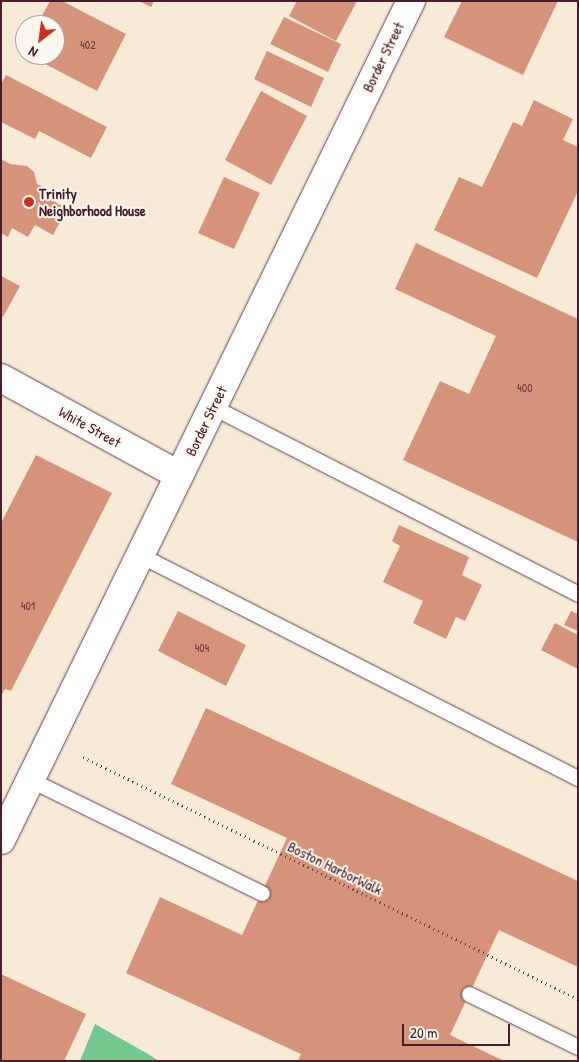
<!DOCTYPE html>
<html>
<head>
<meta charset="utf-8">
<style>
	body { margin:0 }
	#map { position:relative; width:579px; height:1062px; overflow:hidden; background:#f7ebd8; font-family:"Patrick Hand",sans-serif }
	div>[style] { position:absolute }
	.green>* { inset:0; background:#71c98f }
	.building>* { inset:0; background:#d6937b }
	.path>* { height:3px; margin-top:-1.5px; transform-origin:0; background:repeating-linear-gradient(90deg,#643e45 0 1px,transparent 0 5px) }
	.roads { filter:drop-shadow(0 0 1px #643e45) drop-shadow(0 0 1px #643e45) }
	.lane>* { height:15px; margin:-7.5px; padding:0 7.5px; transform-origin:7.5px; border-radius:7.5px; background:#fff }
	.street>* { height:28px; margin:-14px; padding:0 14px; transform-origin:14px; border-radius:14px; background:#fff }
	.dots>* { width:14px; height:14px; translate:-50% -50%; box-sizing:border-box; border:2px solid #fbf7ec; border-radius:50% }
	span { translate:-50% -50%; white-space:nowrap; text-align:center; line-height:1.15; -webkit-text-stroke:4px #fbf7ec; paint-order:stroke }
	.number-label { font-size:12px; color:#6d3c3f }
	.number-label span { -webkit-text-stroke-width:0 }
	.street-label { font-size:15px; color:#4a1f2b }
	.poi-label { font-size:15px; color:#4a1f2b; font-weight:700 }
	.left { translate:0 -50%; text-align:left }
	.frame { position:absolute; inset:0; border:2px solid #4a1f2b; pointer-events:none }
	.north { position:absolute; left:15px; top:15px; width:50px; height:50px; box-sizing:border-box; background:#fbf7ec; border:1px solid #b4a19f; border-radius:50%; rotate:210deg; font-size:14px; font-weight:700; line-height:20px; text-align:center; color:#4a1f2b }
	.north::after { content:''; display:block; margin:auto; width:18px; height:22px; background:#c8321e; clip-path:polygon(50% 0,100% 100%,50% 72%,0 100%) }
	.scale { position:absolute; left:402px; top:1024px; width:108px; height:22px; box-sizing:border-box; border:2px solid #4a1f2b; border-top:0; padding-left:6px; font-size:15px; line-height:18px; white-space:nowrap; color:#4a1f2b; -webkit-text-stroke:4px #fbf7ec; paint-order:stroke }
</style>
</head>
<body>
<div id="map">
	<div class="green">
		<i style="clip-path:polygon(95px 1024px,148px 1054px,159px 1061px,80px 1061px)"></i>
	</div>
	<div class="building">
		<i style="clip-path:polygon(50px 1px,62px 1px,126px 34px,97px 91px,28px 55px,55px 55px,55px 25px,37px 25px)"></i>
		<i style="clip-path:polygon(139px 1px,154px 1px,151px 7px)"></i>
		<i style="clip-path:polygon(297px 1px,357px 1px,336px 41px,289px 16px)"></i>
		<i style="clip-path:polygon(462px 1px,558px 1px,523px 75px,444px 37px)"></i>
		<i style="clip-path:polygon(284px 17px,341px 44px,328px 72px,270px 44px)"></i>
		<i style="clip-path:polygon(267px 51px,324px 78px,311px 107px,254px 79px)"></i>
		<i style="clip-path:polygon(6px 75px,107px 127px,91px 158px,39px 131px,35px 139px,1px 122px,1px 84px)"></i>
		<i style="clip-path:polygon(261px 91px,307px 116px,271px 185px,225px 160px)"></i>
		<i style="clip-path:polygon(534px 100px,573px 119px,563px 140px,578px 147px,578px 191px,537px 278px,434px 230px,459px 177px,482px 187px,513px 122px,522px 126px)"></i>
		<i style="clip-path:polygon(1px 159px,10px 164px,27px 166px,34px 172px,37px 184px,48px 190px,45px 196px,67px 209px,53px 235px,35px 225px,28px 237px,12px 228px,8px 237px,1px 233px)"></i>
		<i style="clip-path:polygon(224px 177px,260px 193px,234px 249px,198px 233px)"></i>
		<i style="clip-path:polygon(416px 243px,578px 319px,578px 542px,403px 460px,440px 381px,469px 394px,496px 336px,395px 289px)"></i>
		<i style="clip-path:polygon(1px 276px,20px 286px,3px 317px,1px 317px)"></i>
		<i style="clip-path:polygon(36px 455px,112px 493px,11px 691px,5px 689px,1px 696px,1px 523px)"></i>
		<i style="clip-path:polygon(399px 525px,469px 557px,462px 575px,482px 585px,465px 621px,456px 617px,446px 639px,413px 623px,423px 601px,383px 582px,400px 546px,392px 541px)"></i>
		<i style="clip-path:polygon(178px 611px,246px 645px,226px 686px,158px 651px)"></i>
		<i style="clip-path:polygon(571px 611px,578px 614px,578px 631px,564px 625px)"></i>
		<i style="clip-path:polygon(555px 623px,578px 635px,578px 669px,541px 650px)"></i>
		<i style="clip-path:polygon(206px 708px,578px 881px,578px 967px,499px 930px,450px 1035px,504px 1061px,298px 1061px,301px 1054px,126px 973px,160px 897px,242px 935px,287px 838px,171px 784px)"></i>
		<i style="clip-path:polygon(1px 974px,86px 1014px,64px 1061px,1px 1061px)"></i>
	</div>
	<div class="path">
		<i style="left:83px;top:757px;width:551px;rotate:26.05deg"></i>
	</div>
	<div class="roads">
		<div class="lane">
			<i style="left:213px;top:407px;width:410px;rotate:27.1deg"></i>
			<i style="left:140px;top:555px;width:492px;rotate:27deg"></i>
			<i style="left:31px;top:780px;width:257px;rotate:26.1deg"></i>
			<i style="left:469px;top:994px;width:121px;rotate:25.9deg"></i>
		</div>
		<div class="street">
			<i style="left:1px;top:378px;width:203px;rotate:28.6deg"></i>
			<i style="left:1px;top:840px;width:934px;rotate:-63.96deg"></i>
		</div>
	</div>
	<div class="dots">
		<i style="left:29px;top:202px;background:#c8321e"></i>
	</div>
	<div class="number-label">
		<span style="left:88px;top:45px">402</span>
		<span style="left:525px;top:388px">400</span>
		<span style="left:28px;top:606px">401</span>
		<span style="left:202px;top:648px">404</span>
	</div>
	<div class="street-label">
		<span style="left:383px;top:57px;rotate:-64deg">Border Street</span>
		<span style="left:206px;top:421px;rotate:-64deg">Border Street</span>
		<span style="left:90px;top:427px;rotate:29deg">White Street</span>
		<span style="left:335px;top:868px;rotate:26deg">Boston HarborWalk</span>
	</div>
	<div class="poi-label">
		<span class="left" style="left:39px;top:202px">Trinity<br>Neighborhood House</span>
	</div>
	<div class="frame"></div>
	<div class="north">N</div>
	<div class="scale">20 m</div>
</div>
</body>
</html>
